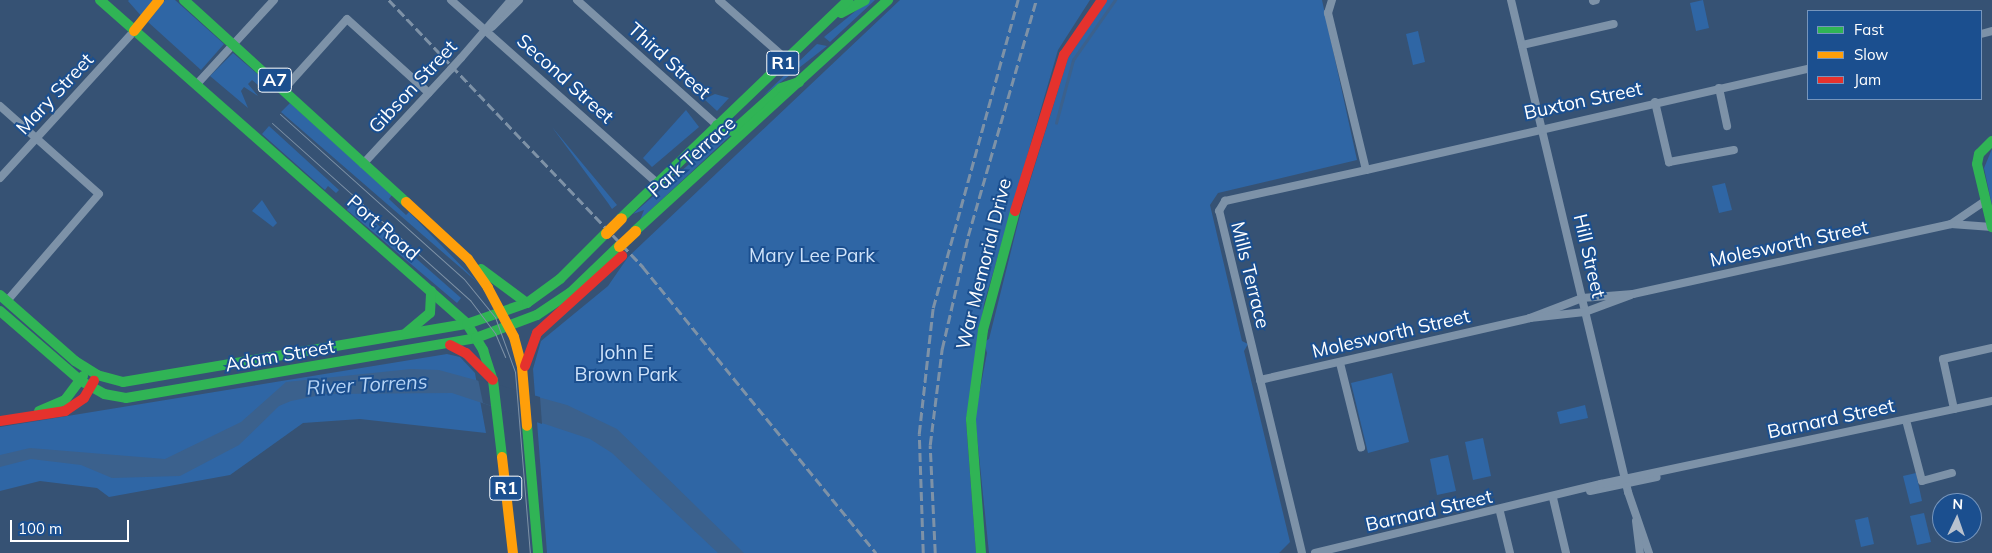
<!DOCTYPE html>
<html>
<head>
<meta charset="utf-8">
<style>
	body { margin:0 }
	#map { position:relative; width:1992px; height:553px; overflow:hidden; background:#365274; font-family:Mulish,sans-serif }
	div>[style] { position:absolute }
	.green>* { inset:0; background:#2f66a5 }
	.water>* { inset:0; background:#3b618d }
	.pier>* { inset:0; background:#365274 }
	.stream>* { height:2.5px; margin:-1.25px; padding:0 1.25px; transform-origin:1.25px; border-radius:1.25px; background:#3b618d }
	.street>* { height:8px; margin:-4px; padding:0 4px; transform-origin:4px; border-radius:4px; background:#7d92a8 }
	.fast>* { height:10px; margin:-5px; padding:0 5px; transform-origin:5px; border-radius:5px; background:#30b455 }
	.slow>* { height:10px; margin:-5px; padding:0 5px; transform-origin:5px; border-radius:5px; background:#ff9f0a }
	.jam>* { height:10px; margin:-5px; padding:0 5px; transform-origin:5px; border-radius:5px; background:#e5322d }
	.tram>* { height:1px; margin:-0.5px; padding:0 0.5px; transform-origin:0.5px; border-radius:0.5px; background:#7e92a7 }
	.rail>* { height:2.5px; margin-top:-1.25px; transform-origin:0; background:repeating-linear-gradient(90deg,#7e92a7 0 9px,transparent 0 13px) }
	.street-bridge>* { height:8px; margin:-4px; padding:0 4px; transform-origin:4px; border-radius:4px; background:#7d92a8 }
	.slow-bridge>* { height:11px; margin:-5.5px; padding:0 5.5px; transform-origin:5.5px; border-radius:5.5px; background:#ff9f0a }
	span { translate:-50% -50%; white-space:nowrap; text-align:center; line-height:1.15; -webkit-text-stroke:4px #1b4f8f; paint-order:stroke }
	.shield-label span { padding:1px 4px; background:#1b4f8f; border:1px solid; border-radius:4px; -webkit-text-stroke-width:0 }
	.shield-label { font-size:18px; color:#fff; font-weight:700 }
	.street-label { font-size:19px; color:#fff }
	.park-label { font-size:19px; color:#cfe3fa }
	.water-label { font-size:20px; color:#b5d3f5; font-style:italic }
	.legend { position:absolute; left:1807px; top:10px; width:175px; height:90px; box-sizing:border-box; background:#1b4f8f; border:1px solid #7695bc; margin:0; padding:6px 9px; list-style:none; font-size:15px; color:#fff }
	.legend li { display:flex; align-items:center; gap:10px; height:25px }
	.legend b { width:25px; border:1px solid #7695bc }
	.north { position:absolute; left:1932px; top:493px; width:50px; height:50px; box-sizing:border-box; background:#1b4f8f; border:1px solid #7695bc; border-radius:50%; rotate:3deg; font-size:14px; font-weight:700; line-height:20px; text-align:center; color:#fff }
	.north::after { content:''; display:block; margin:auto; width:18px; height:22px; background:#b9c2ce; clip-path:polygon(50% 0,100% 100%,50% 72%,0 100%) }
	.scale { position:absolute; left:10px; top:520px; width:119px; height:22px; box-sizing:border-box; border:2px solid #fff; border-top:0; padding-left:6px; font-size:15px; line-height:18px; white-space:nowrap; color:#fff; -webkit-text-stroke:4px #1b4f8f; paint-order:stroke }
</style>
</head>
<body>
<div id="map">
	<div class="green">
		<i style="clip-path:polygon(157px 0,143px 18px,128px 1px,129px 0)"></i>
		<i style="clip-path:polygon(165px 0,175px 0,224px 44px,201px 70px,148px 22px)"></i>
		<i style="clip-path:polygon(869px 0,875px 0,830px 42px,824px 37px)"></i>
		<i style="clip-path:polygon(900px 0,1090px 0,1058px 50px,984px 304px,966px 421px,976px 553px,547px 553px,533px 369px,541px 341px,608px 286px,628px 257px)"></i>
		<i style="clip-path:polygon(1107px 0,1322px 0,1357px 160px,1218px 193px,1210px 205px,1242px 341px,1248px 344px,1244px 351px,1290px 542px,1279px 553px,989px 553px,975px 416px,987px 353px,984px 342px,989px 339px,1022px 207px,1068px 58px)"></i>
		<i style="clip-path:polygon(1703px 0,1709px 28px,1696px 31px,1690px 3px)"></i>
		<i style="clip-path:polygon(1418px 31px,1425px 62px,1413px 65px,1406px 34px)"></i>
		<i style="clip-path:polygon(817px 44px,827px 46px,763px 96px)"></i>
		<i style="clip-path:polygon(233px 53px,269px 84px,264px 90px,252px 80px,248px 84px,258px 96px,244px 87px,241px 91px,248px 108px,210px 76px)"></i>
		<i style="clip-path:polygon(715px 94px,729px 98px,717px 111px,704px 99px)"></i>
		<i style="clip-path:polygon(290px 103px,392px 195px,389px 199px,406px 215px,409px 212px,477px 282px,281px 112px)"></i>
		<i style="clip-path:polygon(686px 110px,699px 127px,652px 167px,643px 158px)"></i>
		<i style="clip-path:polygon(269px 126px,339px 190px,336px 193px,328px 186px,325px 190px,262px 134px)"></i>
		<i style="clip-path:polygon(552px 127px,617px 205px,612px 209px,608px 203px)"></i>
		<i style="clip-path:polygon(723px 134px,731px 135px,640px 220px,644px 210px,633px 214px)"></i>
		<i style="clip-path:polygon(1992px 149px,1992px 205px,1984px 168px)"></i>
		<i style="clip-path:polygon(1725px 183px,1732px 210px,1719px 213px,1712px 186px)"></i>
		<i style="clip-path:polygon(262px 200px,277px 223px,273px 227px,252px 211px)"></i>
		<i style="clip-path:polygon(351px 201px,461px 298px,457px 303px,347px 210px)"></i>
		<i style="clip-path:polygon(447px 354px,460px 357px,475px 373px,486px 433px,360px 419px,303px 423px,230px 475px,109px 497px,97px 488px,40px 481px,0 491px,0 427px)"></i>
		<i style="clip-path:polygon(1392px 373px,1409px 442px,1368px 453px,1351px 383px)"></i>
		<i style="clip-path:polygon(1585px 405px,1588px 418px,1560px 424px,1557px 412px)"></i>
		<i style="clip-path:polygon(1483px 438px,1491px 476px,1473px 480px,1465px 442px)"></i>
		<i style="clip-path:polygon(1448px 455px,1456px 491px,1437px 495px,1430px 459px)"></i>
		<i style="clip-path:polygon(1916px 473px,1922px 501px,1910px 504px,1903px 476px)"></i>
		<i style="clip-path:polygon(1924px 513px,1931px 542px,1917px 545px,1910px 516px)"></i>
		<i style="clip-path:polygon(1868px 517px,1874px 544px,1861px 547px,1855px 520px)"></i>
	</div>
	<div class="water">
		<i style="clip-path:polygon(411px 369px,439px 370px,567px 405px,617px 429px,744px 553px,718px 553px,612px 453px,590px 439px,452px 393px,326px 394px,291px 401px,279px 406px,239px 445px,180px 476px,112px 478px,81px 465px,31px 459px,0 467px,0 455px,30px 448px,165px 459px,241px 422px,286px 382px)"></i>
	</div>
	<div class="pier">
		<i style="clip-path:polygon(478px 379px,540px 397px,542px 424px,483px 403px)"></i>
	</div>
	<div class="stream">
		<i style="left:1056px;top:123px;width:65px;rotate:-74.9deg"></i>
		<i style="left:1073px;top:60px;width:73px;rotate:-55deg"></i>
	</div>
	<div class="street">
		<i style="left:451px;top:0;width:276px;rotate:41.6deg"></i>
		<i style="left:577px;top:0;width:188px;rotate:41.8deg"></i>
		<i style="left:719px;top:0;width:89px;rotate:41.4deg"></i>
		<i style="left:1511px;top:0;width:506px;rotate:76.62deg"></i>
		<i style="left:1628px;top:492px;width:65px;rotate:71deg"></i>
		<i style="left:1593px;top:1px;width:3px;rotate:-18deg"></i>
		<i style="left:492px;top:27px;width:38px;rotate:-45deg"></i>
		<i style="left:1981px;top:34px;width:11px;rotate:-15deg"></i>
		<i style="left:1522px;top:45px;width:94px;rotate:-12.9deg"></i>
		<i style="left:461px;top:58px;width:77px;rotate:-49.2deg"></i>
		<i style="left:197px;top:84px;width:114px;rotate:-47.5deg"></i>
		<i style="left:1719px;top:88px;width:39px;rotate:78deg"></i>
		<i style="left:284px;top:89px;width:94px;rotate:-48deg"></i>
		<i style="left:347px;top:19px;width:110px;rotate:42.1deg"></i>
		<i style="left:1655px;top:102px;width:62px;rotate:76.9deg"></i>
		<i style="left:1669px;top:162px;width:66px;rotate:-10.5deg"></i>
		<i style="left:0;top:106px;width:132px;rotate:41.6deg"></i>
		<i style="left:99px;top:194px;width:141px;rotate:130.7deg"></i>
		<i style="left:363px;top:164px;width:129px;rotate:-47.2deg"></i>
		<i style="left:1366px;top:170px;width:453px;rotate:-12.9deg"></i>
		<i style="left:0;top:178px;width:199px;rotate:-47.6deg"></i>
		<i style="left:1985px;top:201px;width:41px;rotate:145.9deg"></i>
		<i style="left:1951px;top:224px;width:41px;rotate:4.2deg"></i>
		<i style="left:1530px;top:318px;width:56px;rotate:-21deg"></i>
		<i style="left:1582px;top:298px;width:51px;rotate:-4.5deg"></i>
		<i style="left:1633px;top:294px;width:326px;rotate:-12.4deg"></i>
		<i style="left:1340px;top:363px;width:87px;rotate:76deg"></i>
		<i style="left:1260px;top:380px;width:277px;rotate:-12.9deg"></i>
		<i style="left:1530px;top:318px;width:55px;rotate:-6.2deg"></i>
		<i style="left:1585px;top:312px;width:49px;rotate:-20.3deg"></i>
		<i style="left:1954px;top:409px;width:51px;rotate:-102.4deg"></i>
		<i style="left:1943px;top:359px;width:50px;rotate:-12.7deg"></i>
		<i style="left:1906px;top:420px;width:63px;rotate:75.3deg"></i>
		<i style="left:1922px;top:481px;width:31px;rotate:-15deg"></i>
		<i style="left:1590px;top:491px;width:68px;rotate:-11.8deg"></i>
		<i style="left:1553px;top:498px;width:57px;rotate:76.7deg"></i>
		<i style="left:1500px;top:512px;width:42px;rotate:76.3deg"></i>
		<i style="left:1636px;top:521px;width:32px;rotate:83deg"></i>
		<i style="left:1302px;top:553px;width:352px;rotate:-103.6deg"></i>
		<i style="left:1219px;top:211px;width:12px;rotate:-59deg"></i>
		<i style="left:1225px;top:201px;width:144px;rotate:-12.4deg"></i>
		<i style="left:1366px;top:170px;width:162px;rotate:-103.6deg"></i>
		<i style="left:1328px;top:13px;width:14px;rotate:-73deg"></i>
		<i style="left:1315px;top:553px;width:294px;rotate:-13.6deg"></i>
		<i style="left:1601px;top:484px;width:400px;rotate:-12deg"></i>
	</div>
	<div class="fast">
		<i style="left:100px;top:0;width:490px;rotate:41.4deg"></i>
		<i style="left:467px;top:324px;width:31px;rotate:58deg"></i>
		<i style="left:483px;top:350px;width:32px;rotate:72deg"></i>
		<i style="left:493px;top:380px;width:78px;rotate:83.3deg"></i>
		<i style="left:184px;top:0;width:300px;rotate:42.3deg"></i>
		<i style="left:841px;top:13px;width:27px;rotate:-28deg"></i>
		<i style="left:717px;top:125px;width:17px;rotate:21deg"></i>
		<i style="left:733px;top:131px;width:64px;rotate:-41.9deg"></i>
		<i style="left:781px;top:88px;width:19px;rotate:-18deg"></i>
		<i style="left:1992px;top:141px;width:18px;rotate:135deg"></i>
		<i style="left:1979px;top:154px;width:10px;rotate:101deg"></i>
		<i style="left:1977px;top:164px;width:65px;rotate:76.6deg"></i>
		<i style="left:621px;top:218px;width:315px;rotate:-43.8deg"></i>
		<i style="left:635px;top:231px;width:343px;rotate:-42.4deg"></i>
		<i style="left:481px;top:269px;width:57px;rotate:36.5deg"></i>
		<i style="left:0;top:295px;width:100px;rotate:41.3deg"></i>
		<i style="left:75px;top:361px;width:26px;rotate:32deg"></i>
		<i style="left:97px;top:375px;width:27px;rotate:15deg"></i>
		<i style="left:123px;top:382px;width:349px;rotate:-9.6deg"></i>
		<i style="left:0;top:311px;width:107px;rotate:40.8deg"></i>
		<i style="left:81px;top:381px;width:26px;rotate:29deg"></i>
		<i style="left:104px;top:394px;width:22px;rotate:10deg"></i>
		<i style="left:126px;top:398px;width:355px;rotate:-9.7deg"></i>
		<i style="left:467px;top:324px;width:64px;rotate:-19.3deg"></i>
		<i style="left:527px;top:303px;width:41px;rotate:-36deg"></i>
		<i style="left:560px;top:279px;width:65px;rotate:-45deg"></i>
		<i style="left:406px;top:333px;width:31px;rotate:-40deg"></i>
		<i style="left:430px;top:313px;width:22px;rotate:-87deg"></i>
		<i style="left:476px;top:338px;width:65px;rotate:-20.7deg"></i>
		<i style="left:537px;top:315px;width:40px;rotate:-34deg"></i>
		<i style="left:570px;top:293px;width:68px;rotate:-43.8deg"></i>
		<i style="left:39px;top:411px;width:28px;rotate:-23deg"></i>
		<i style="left:65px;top:400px;width:30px;rotate:-53deg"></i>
		<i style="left:527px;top:426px;width:127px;rotate:85deg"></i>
		<i style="left:981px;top:553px;width:134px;rotate:-94.3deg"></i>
		<i style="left:971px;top:419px;width:90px;rotate:-82.3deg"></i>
		<i style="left:983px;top:330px;width:123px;rotate:-74.9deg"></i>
	</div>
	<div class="slow">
		<i style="left:134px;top:31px;width:40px;rotate:-51deg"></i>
		<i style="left:406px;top:202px;width:84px;rotate:42.6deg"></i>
		<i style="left:468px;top:259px;width:35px;rotate:55deg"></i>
		<i style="left:488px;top:288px;width:55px;rotate:62deg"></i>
		<i style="left:514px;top:337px;width:31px;rotate:75deg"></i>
		<i style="left:522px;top:367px;width:59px;rotate:85.2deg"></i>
		<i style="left:502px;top:457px;width:97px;rotate:83.5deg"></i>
	</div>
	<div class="jam">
		<i style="left:1015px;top:211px;width:164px;rotate:-72.6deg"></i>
		<i style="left:1064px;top:55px;width:67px;rotate:-55.4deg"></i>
		<i style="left:450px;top:345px;width:18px;rotate:27deg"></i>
		<i style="left:466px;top:353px;width:38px;rotate:45deg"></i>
		<i style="left:525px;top:366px;width:35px;rotate:-70deg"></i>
		<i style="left:537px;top:333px;width:115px;rotate:-42.2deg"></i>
		<i style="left:0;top:421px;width:66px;rotate:-8.7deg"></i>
		<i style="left:65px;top:411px;width:23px;rotate:-34deg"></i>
		<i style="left:84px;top:398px;width:20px;rotate:-60deg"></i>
	</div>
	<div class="tram">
		<i style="left:280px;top:114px;width:247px;rotate:41.9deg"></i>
		<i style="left:464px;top:279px;width:49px;rotate:50.8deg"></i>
		<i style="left:495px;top:317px;width:59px;rotate:70deg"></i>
		<i style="left:515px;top:372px;width:182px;rotate:85.3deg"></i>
		<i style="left:272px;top:123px;width:266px;rotate:41.8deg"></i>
		<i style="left:470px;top:300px;width:41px;rotate:52.9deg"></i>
		<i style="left:495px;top:333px;width:26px;rotate:67deg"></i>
	</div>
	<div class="rail">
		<i style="left:389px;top:0;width:369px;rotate:46.4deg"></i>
		<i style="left:643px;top:267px;width:369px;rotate:50.8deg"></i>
		<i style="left:923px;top:553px;width:119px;rotate:-91.9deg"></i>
		<i style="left:919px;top:434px;width:127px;rotate:-83.7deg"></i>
		<i style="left:933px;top:308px;width:320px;rotate:-74.6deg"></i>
		<i style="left:935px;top:553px;width:108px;rotate:-92.7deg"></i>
		<i style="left:930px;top:445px;width:97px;rotate:-82.9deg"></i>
		<i style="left:942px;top:349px;width:116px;rotate:-77deg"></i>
		<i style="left:968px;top:236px;width:246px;rotate:-73.9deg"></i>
	</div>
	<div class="street-bridge">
		<i style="left:451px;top:69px;width:15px;rotate:-48deg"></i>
	</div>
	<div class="slow-bridge">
		<i style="left:606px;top:233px;width:21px;rotate:-45deg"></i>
		<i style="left:619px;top:246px;width:22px;rotate:-43deg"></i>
	</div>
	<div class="shield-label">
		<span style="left:783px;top:63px">R1</span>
		<span style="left:275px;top:80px">A7</span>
		<span style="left:506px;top:488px">R1</span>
	</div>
	<div class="street-label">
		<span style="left:669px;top:61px;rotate:42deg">Third Street</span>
		<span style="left:565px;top:79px;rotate:42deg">Second Street</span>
		<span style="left:413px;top:87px;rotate:-47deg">Gibson Street</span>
		<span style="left:55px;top:94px;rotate:-47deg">Mary Street</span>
		<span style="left:1583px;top:101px;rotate:-12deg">Buxton Street</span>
		<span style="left:692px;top:157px;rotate:-42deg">Park Terrace</span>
		<span style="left:383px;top:228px;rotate:41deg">Port Road</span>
		<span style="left:1789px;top:244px;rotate:-12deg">Molesworth Street</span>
		<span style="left:1589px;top:256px;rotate:77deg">Hill Street</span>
		<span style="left:984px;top:264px;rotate:-76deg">War Memorial Drive</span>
		<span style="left:1250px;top:275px;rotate:76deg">Mills Terrace</span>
		<span style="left:1391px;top:334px;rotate:-13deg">Molesworth Street</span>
		<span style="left:280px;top:356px;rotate:-10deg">Adam Street</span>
		<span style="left:1831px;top:419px;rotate:-12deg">Barnard Street</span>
		<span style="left:1429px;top:511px;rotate:-13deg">Barnard Street</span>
	</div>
	<div class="park-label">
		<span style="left:812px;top:256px">Mary Lee Park</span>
		<span style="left:626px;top:364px">John E<br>Brown Park</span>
	</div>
	<div class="water-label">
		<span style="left:367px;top:384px;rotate:-3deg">River Torrens</span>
	</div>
	<ul class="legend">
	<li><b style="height:6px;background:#30b455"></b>Fast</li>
	<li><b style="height:6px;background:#ff9f0a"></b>Slow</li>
	<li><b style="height:6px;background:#e5322d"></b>Jam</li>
	</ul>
	<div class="north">N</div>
	<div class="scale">100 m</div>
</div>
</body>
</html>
